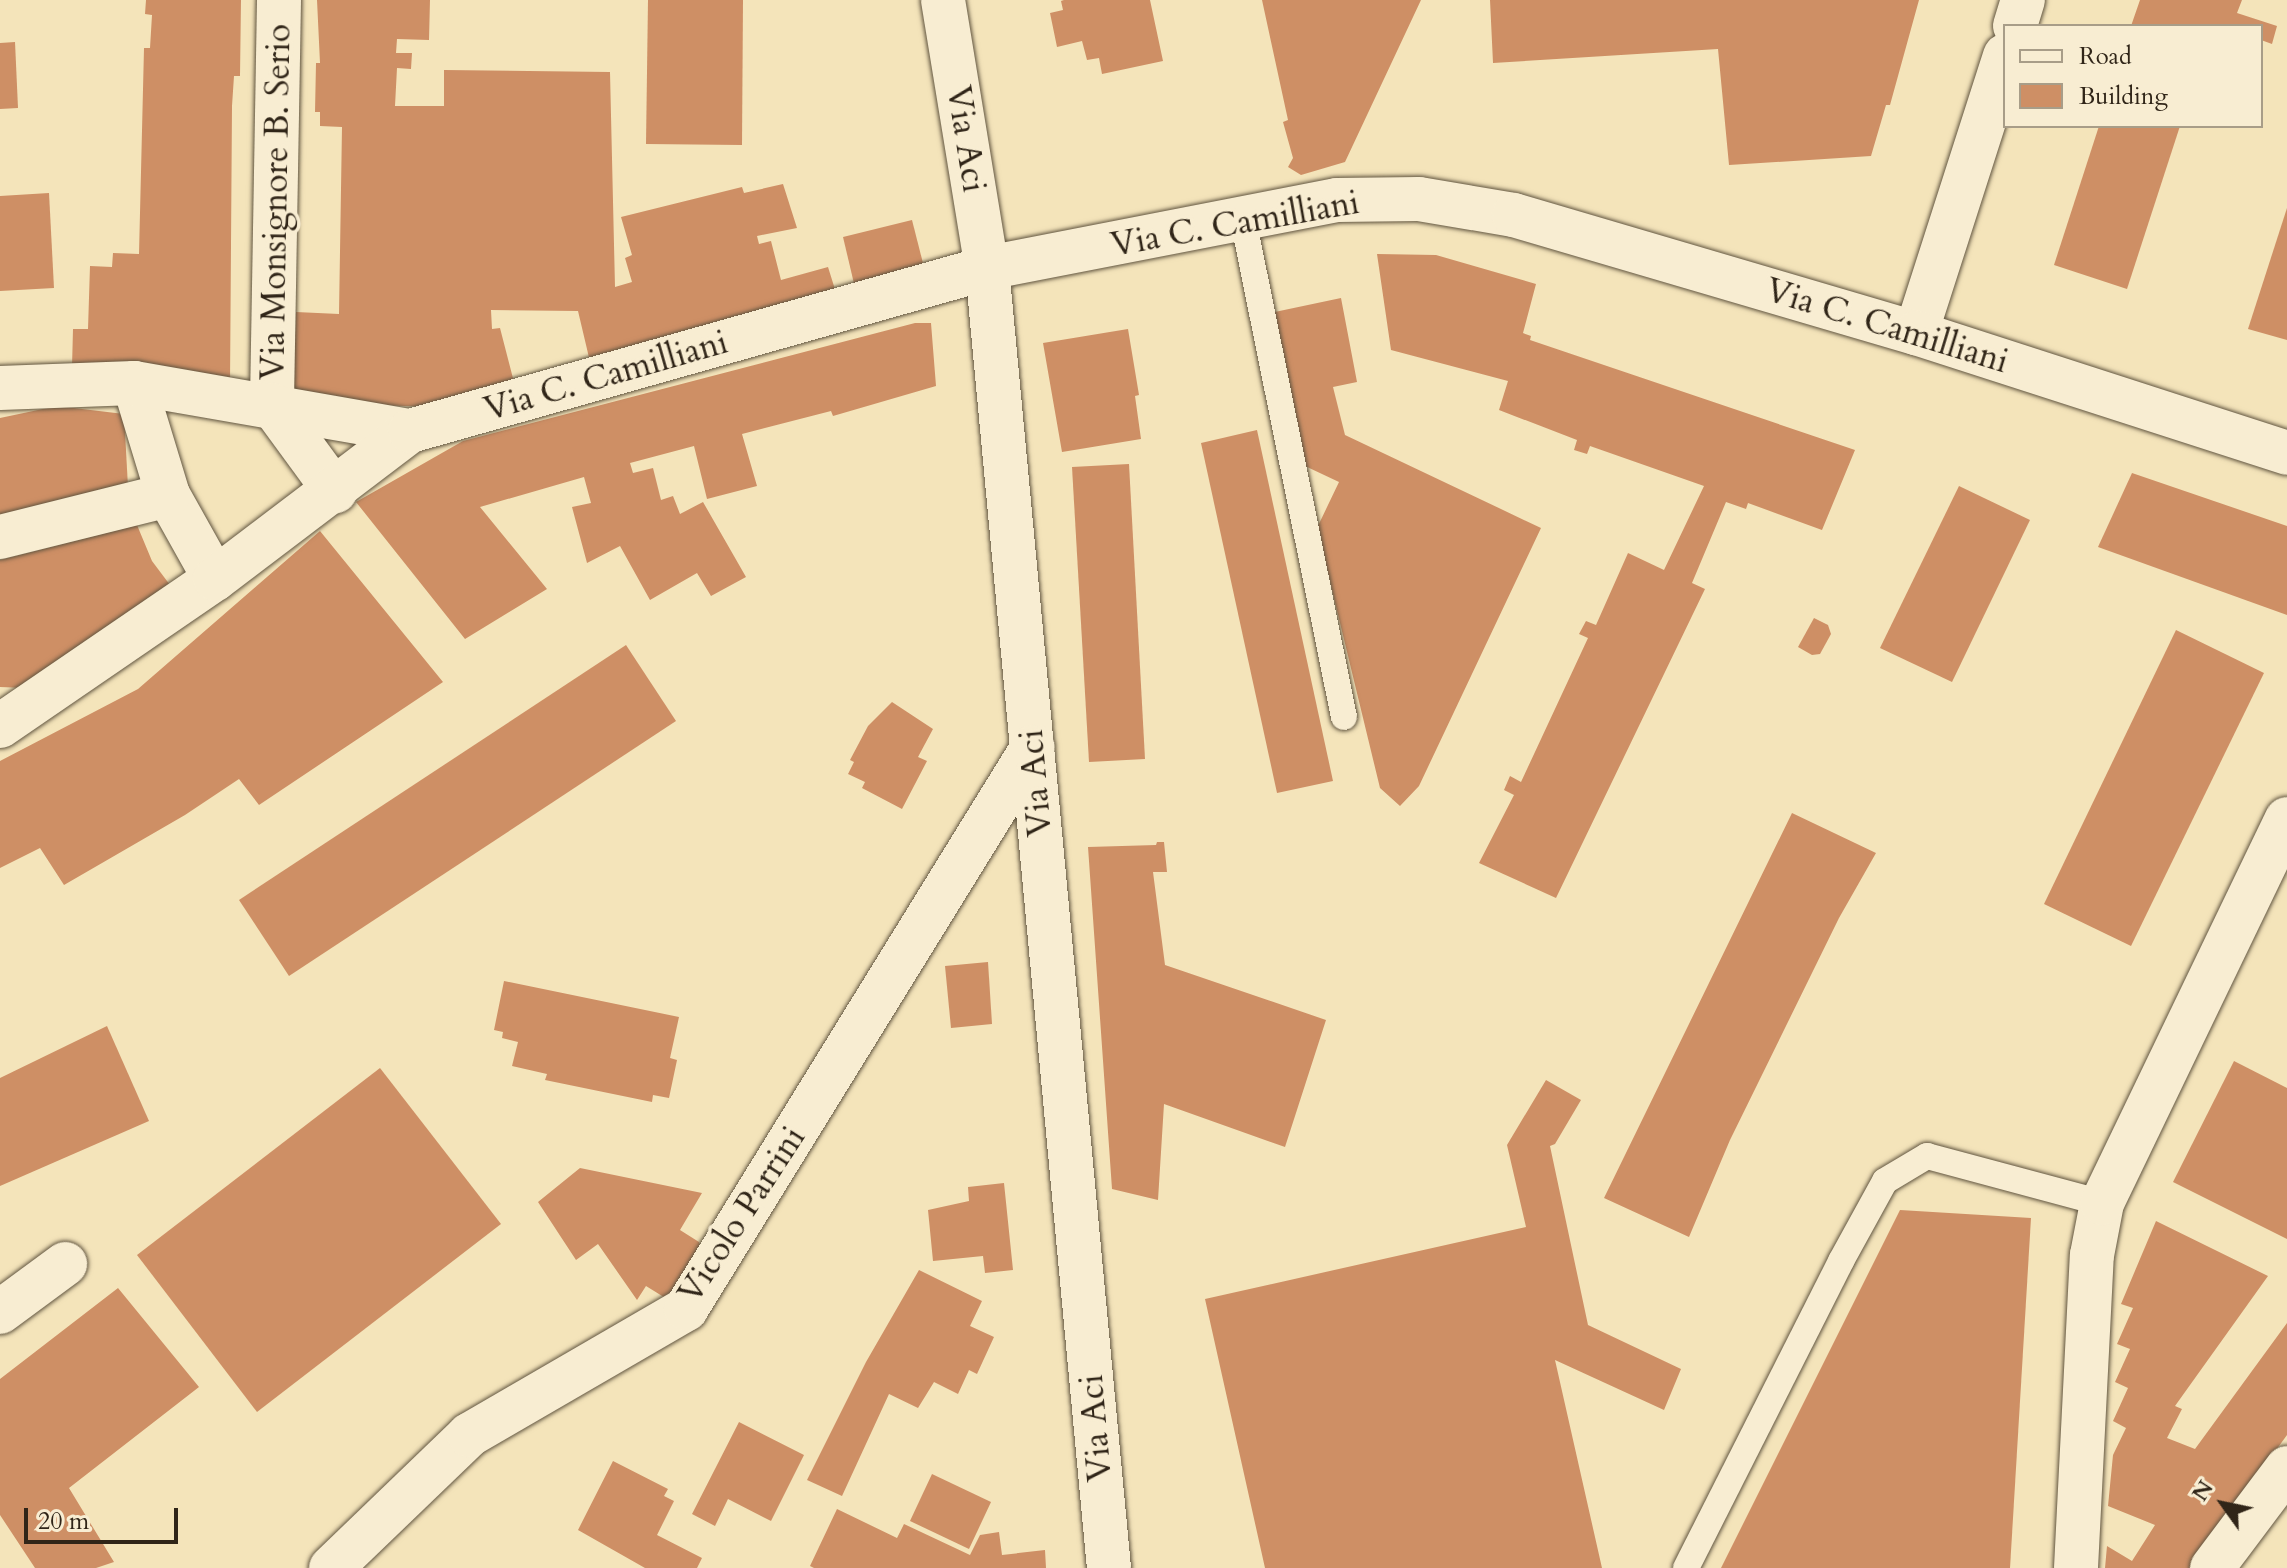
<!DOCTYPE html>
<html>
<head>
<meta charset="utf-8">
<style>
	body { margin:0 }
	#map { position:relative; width:2287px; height:1568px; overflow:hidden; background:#f4e4ba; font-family:Cardo,serif }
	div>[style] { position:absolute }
	.building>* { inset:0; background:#ce8f65 }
	.roads { filter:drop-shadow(0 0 2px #615540) drop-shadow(0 0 2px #615540) }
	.service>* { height:26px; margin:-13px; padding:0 13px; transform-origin:13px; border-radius:13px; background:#f8edd2 }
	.minor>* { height:44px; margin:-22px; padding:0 22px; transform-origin:22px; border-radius:22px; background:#f8edd2 }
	span { translate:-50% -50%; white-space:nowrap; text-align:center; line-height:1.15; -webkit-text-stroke:7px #f8edd2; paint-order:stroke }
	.street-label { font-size:34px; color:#302518 }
	.legend { position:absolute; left:2003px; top:24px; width:260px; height:104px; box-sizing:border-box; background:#f8edd2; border:2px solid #a89d88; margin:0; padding:10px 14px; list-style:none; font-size:24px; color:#302518 }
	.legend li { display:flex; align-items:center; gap:16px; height:40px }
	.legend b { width:40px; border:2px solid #a89d88 }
	.north { position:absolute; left:2183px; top:1464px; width:80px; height:80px; -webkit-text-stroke:6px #f8edd2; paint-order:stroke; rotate:303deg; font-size:22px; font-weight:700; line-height:32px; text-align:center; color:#302518 }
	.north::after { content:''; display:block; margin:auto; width:28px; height:36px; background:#302518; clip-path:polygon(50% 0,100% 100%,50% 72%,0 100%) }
	.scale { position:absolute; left:24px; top:1508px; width:154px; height:36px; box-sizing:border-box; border:4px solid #302518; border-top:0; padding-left:10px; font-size:24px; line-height:28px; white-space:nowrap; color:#302518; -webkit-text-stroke:6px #f8edd2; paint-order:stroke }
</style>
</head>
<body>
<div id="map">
	<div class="building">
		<i style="clip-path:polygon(146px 0,241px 0,240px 76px,234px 76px,232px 106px,230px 386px,72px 367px,73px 329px,88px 329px,90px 266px,112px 267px,113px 253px,139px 254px,144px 48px,150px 48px,152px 15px,145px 14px)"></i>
		<i style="clip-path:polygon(317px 0,430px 0,429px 40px,397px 39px,396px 53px,412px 53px,411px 69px,397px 68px,395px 106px,444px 106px,444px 70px,610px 72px,615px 287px,632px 282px,625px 258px,632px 255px,621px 217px,742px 187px,744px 193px,783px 184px,797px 228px,757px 236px,759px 244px,771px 241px,781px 280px,828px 267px,838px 299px,591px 366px,578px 311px,491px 310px,492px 329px,500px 328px,515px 386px,443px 407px,292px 403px,296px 312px,339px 314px,342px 127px,320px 126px,320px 112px,315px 112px,316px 63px,320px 63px)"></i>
		<i style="clip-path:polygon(648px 0,743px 0,742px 145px,646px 144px)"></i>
		<i style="clip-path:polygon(1064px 0,1150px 0,1163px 61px,1102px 74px,1099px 58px,1087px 60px,1082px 41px,1057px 47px,1050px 13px,1063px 10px,1061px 1px)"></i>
		<i style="clip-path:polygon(1262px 0,1421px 0,1345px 162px,1301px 175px,1288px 167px,1293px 158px,1283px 122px,1288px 120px)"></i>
		<i style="clip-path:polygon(1490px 0,1919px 0,1890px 105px,1886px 105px,1871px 156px,1729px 165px,1718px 49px,1493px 63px)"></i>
		<i style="clip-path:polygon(2140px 0,2242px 0,2237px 13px,2277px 26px,2272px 44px,2261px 40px,2261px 26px,2131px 26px)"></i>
		<i style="clip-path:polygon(15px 42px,18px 108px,0 109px,0 43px)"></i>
		<i style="clip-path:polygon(2099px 126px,2180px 126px,2127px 289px,2054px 265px)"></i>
		<i style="clip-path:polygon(49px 193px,54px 288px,0 291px,0 196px)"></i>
		<i style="clip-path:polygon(2287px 208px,2287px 340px,2248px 329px)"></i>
		<i style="clip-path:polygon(912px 220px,926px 275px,856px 292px,843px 237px)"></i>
		<i style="clip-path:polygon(1377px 254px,1436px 255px,1536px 284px,1523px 333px,1531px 336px,1530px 340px,1855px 450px,1822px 530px,1748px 503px,1746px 509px,1726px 502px,1692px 583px,1705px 589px,1556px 898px,1479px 863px,1514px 795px,1504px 790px,1510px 776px,1521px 782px,1588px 638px,1579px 634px,1586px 621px,1596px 625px,1628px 553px,1664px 570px,1704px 486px,1590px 446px,1587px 454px,1574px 450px,1577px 440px,1499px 410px,1508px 381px,1391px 350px)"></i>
		<i style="clip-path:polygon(1341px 298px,1357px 382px,1333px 387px,1345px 435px,1541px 528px,1419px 786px,1400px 806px,1380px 788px,1317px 528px,1339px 482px,1305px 466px,1270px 313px)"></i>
		<i style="clip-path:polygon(915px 323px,931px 323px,936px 386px,833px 416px,831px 411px,742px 434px,757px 486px,707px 499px,694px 446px,630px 463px,633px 473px,653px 468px,661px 500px,673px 496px,680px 514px,703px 502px,746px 577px,711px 596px,697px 573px,650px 600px,620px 546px,587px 563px,572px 507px,591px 503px,584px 477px,480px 507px,547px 589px,465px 639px,356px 502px,463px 441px)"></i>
		<i style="clip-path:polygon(1128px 329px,1139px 395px,1135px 396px,1141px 439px,1062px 452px,1043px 343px)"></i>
		<i style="clip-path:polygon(57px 406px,124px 414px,128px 487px,0 520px,0 418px)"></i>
		<i style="clip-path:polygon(1257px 430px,1333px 781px,1277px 793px,1201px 443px)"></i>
		<i style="clip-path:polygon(1129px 464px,1145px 759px,1089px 762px,1072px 467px)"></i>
		<i style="clip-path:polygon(2132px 473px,2287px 526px,2287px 615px,2098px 547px)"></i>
		<i style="clip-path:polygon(1959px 486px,2030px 520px,1952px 682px,1880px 648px)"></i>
		<i style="clip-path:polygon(137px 525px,152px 561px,173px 589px,25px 688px,0 687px,0 560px)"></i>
		<i style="clip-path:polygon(320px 531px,443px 682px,259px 805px,239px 779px,185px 815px,64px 885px,40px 848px,0 868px,0 761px,138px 689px)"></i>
		<i style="clip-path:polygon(1814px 618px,1828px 625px,1831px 634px,1820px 654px,1812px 655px,1798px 647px)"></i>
		<i style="clip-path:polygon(2176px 630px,2264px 673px,2131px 946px,2044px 904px)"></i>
		<i style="clip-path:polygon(626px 645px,676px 721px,289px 976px,239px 900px)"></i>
		<i style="clip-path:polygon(892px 702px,933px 729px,918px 757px,927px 761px,902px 809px,862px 788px,865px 782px,848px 774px,854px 762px,850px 760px,868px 726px)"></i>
		<i style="clip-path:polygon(1792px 813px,1876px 853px,1839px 918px,1730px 1140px,1689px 1237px,1604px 1198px)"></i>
		<i style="clip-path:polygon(1157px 842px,1164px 842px,1167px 872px,1153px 872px,1165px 965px,1326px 1020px,1285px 1147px,1164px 1104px,1158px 1200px,1112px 1189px,1088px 847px,1156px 845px)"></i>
		<i style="clip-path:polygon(988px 962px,992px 1024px,951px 1028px,945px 966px)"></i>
		<i style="clip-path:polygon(504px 981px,679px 1017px,670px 1058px,677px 1060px,669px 1098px,653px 1095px,652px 1102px,545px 1080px,547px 1074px,512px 1066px,518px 1042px,502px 1038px,503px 1032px,494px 1030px)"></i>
		<i style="clip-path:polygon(107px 1026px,149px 1121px,0 1186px,0 1078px)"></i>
		<i style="clip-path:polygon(2234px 1061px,2287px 1088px,2287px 1239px,2173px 1182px)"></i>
		<i style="clip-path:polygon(380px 1068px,501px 1224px,257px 1412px,137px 1255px)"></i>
		<i style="clip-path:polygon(1546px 1080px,1581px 1100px,1555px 1144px,1550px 1146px,1588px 1325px,1681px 1369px,1664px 1410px,1555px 1360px,1602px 1568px,1265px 1568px,1205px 1299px,1526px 1227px,1507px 1145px)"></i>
		<i style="clip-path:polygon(580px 1168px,702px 1193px,680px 1230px,699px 1242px,706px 1264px,667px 1299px,646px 1286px,637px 1300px,598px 1244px,576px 1260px,538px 1202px)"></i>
		<i style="clip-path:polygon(1004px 1183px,1013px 1270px,985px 1273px,983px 1256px,933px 1261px,928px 1210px,969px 1201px,968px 1187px)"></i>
		<i style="clip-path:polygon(1900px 1210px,2031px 1218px,2010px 1568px,1721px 1568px)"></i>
		<i style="clip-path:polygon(2156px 1221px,2268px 1276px,2175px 1406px,2182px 1409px,2167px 1438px,2195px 1449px,2287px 1323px,2287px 1435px,2190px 1568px,2105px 1568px,2107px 1546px,2132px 1561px,2155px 1525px,2108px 1506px,2113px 1455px,2126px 1428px,2113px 1421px,2128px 1388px,2115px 1382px,2130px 1349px,2117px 1344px,2133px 1308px,2121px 1304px)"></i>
		<i style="clip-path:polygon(919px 1270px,982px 1301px,970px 1326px,994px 1337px,977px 1374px,969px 1370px,958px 1394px,934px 1382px,918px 1408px,889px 1394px,842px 1496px,807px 1480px,866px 1362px)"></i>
		<i style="clip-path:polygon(118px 1288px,199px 1387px,69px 1488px,114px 1562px,96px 1568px,35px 1568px,0 1515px,0 1379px)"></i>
		<i style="clip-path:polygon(739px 1422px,804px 1455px,771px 1521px,728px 1499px,715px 1526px,692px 1514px)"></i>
		<i style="clip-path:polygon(613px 1461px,668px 1489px,664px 1496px,674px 1501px,657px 1535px,702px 1558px,697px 1568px,645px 1568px,578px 1530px)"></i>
		<i style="clip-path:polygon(932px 1474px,991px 1502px,969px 1549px,910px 1521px)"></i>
		<i style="clip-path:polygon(837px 1509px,897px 1538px,904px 1524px,970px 1555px,980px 1535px,999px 1532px,1002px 1555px,1045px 1550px,1046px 1568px,814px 1568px,810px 1566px)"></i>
	</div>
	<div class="roads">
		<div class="service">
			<i style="left:1243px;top:219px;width:508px;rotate:78.54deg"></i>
			<i style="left:1686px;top:1568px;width:344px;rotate:-63.2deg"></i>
			<i style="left:1841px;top:1261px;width:91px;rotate:-61.2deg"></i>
			<i style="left:1885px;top:1181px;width:49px;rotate:-30.8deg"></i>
			<i style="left:1927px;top:1156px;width:181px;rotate:15deg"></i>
		</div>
		<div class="minor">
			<i style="left:279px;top:0;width:405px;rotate:91deg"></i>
			<i style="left:272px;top:405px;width:107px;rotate:53.8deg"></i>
			<i style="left:943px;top:0;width:272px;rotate:80.7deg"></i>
			<i style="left:987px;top:268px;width:1306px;rotate:84.64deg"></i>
			<i style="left:2015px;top:26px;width:27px;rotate:-73deg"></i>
			<i style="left:1916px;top:333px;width:291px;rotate:-72.2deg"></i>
			<i style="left:134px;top:383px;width:117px;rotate:73.1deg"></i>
			<i style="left:168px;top:495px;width:96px;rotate:60.8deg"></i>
			<i style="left:0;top:388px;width:134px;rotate:-2.1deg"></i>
			<i style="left:134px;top:383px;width:280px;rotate:9.9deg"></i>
			<i style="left:0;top:537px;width:173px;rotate:-14deg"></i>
			<i style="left:0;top:726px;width:260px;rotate:-34.4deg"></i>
			<i style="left:215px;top:579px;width:245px;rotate:-37.2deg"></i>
			<i style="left:410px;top:431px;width:600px;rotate:-15.77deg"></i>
			<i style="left:987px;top:268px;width:357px;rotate:-11deg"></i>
			<i style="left:1337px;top:200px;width:82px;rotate:-0.7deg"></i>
			<i style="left:1419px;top:199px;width:96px;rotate:9.6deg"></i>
			<i style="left:1514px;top:215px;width:419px;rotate:16.4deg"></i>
			<i style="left:1916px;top:333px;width:390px;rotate:17.9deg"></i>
			<i style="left:0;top:1312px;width:81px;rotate:-36.4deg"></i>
			<i style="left:331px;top:1568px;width:192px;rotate:-43.9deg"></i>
			<i style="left:469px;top:1435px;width:251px;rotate:-30.1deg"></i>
			<i style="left:686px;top:1309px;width:660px;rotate:-58.31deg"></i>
			<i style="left:2076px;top:1568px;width:313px;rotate:-87.1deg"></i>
			<i style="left:2092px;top:1255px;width:53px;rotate:-79.1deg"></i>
			<i style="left:2102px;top:1203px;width:426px;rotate:-64.3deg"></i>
			<i style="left:2212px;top:1568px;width:125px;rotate:-53.1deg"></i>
		</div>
	</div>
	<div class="street-label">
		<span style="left:966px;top:139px;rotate:81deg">Via Aci</span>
		<span style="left:276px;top:202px;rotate:-89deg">Via Monsignore B. Serio</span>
		<span style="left:1235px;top:224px;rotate:-10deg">Via C. Camilliani</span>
		<span style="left:1887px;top:326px;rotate:17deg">Via C. Camilliani</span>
		<span style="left:606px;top:376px;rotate:-16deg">Via C. Camilliani</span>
		<span style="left:1036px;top:783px;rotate:-95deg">Via Aci</span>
		<span style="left:742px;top:1215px;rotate:-57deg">Vicolo Parrini</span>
		<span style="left:1096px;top:1428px;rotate:-95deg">Via Aci</span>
	</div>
	<ul class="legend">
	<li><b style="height:10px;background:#f8edd2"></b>Road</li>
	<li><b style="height:22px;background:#ce8f65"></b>Building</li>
	</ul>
	<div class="north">N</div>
	<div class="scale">20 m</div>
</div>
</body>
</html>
